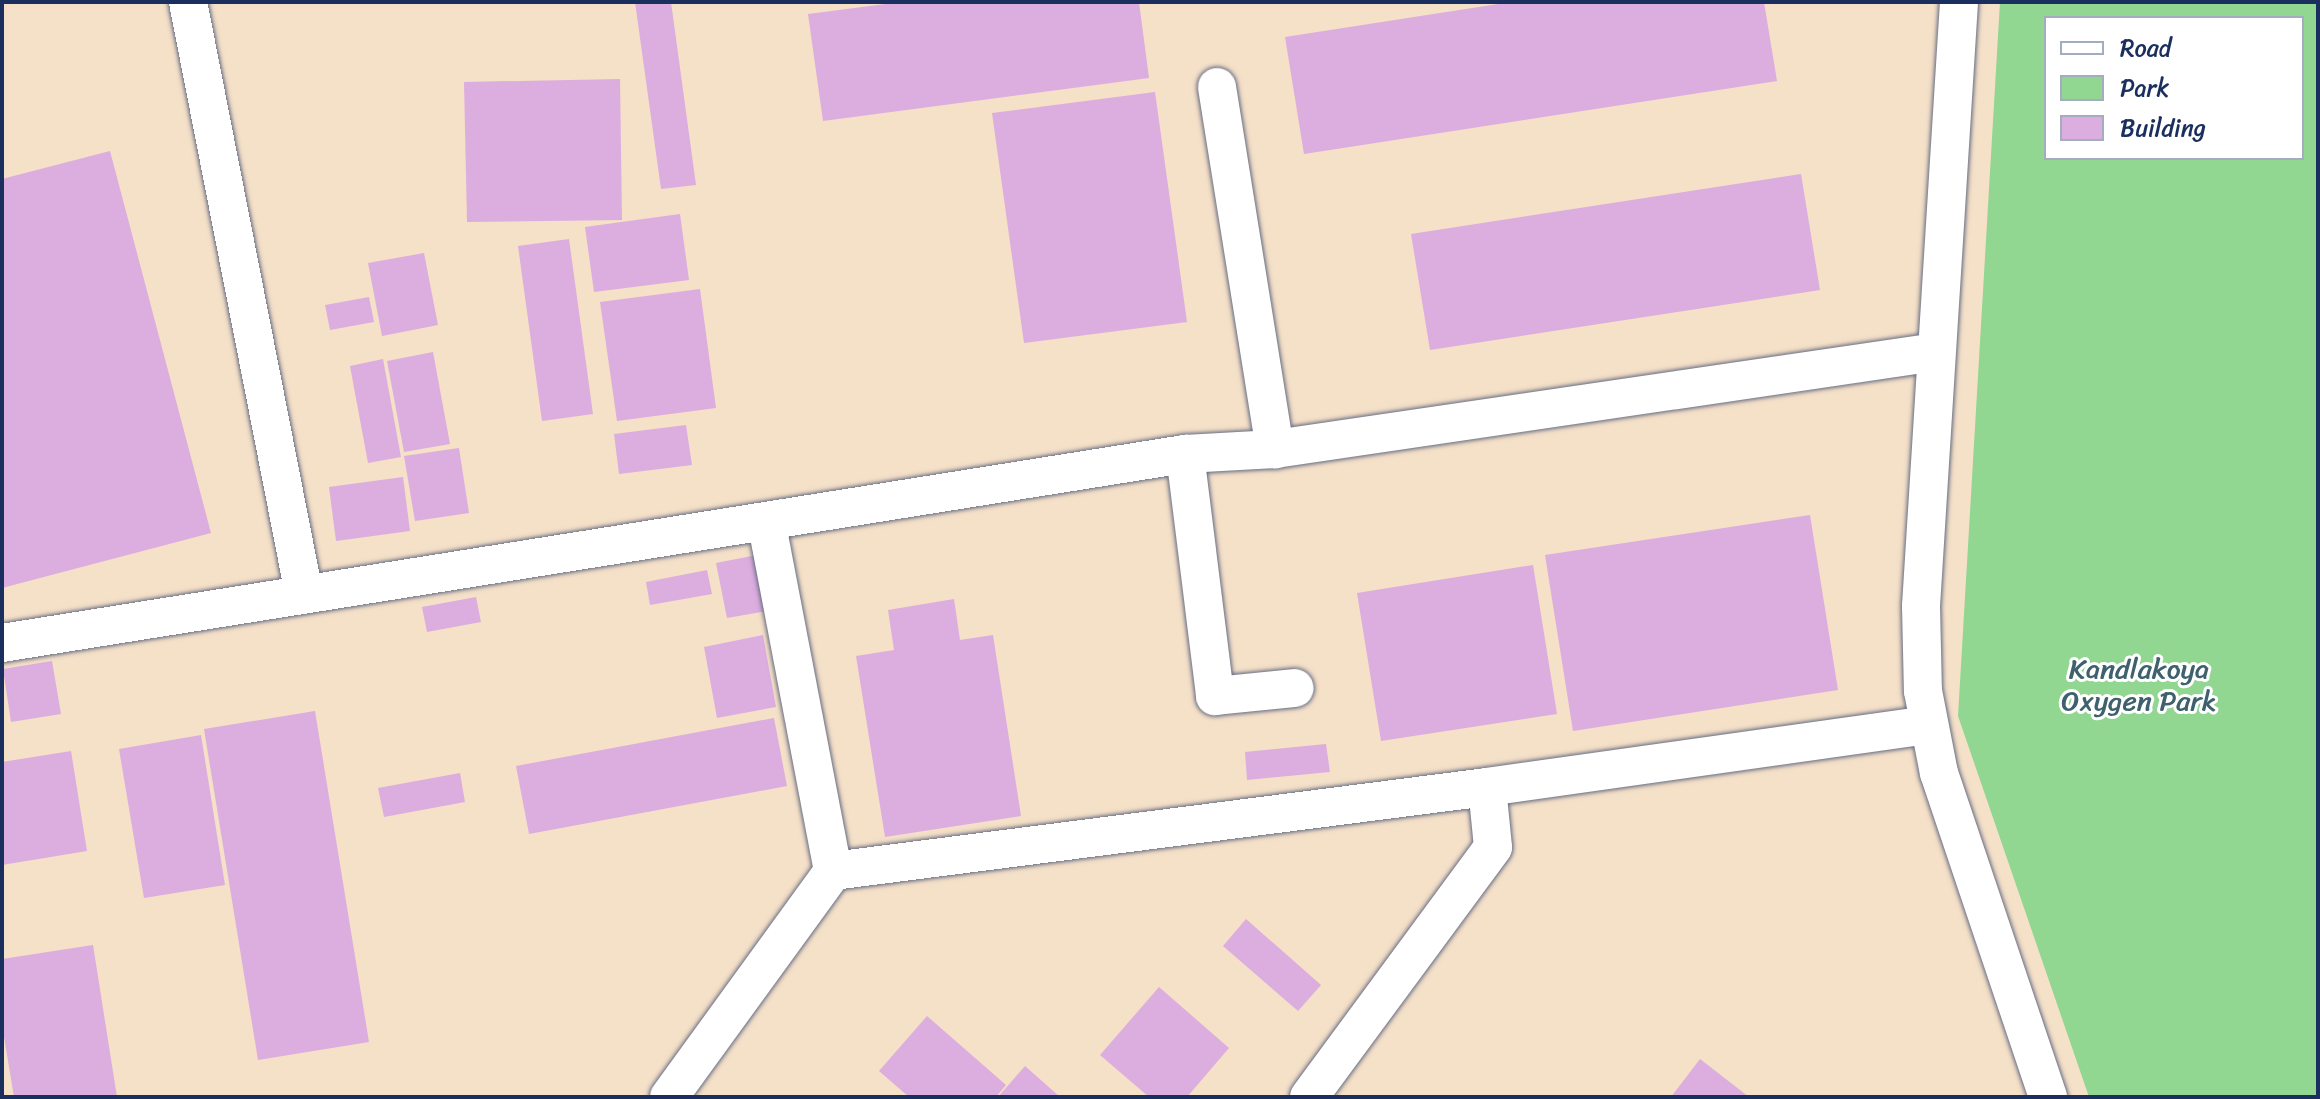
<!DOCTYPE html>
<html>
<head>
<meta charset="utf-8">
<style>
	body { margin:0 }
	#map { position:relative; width:2320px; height:1099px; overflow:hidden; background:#f5e0c8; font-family:Sriracha,sans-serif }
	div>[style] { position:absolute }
	.green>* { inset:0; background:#91d791 }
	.building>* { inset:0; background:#dcaddf }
	.roads { filter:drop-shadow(0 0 2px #676d83) drop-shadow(0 0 2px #676d83) }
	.street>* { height:38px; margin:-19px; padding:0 19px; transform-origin:19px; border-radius:19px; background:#fff }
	span { translate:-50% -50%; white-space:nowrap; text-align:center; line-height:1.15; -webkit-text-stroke:6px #fff; paint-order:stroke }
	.park-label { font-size:28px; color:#3e616d }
	.frame { position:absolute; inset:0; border:4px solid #1b2f5e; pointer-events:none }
	.legend { position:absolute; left:2044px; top:16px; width:260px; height:144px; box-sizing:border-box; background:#fff; border:2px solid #a4acbf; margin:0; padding:10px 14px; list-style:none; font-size:24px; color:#1b2f5e }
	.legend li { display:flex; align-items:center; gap:16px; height:40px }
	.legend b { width:40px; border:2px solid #a4acbf }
</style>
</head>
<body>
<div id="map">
	<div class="green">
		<i style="clip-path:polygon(evenodd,2000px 2px,2318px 2px,2318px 1097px,2089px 1097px,1958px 716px,2000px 2px,2046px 18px,2302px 18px,2302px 158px,2046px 158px,2046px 18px)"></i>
	</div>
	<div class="building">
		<i style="clip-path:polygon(635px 2px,671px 2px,696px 185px,661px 189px)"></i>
		<i style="clip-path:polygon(901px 2px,1139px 2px,1149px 78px,823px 121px,808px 14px)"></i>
		<i style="clip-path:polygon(1511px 2px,1764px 2px,1777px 81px,1304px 154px,1285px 37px)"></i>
		<i style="clip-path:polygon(620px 79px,622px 220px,467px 222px,464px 82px)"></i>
		<i style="clip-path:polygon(1155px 92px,1187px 322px,1024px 343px,992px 113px)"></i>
		<i style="clip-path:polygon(110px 151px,211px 533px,2px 588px,2px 179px)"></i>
		<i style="clip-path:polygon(1801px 174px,1820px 290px,1430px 350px,1411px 234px)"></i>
		<i style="clip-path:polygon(680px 214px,689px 280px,594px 292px,585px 227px)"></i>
		<i style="clip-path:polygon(569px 239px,593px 414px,542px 421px,518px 246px)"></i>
		<i style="clip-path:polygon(424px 253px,438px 325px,382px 336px,368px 263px)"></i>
		<i style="clip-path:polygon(700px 289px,716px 408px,617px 421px,600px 302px)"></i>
		<i style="clip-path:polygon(369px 297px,374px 322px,330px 330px,325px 305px)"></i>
		<i style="clip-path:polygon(433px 352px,450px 444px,404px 452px,387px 361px)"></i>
		<i style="clip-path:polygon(383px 359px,401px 457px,368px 463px,350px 366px)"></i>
		<i style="clip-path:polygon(686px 425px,692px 465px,619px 474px,614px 434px)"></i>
		<i style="clip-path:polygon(459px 448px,469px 513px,415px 521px,404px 456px)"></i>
		<i style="clip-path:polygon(403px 477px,410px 531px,336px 541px,329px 487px)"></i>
		<i style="clip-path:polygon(1810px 515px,1838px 690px,1573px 731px,1545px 555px)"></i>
		<i style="clip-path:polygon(757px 555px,767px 611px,727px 618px,716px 563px)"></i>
		<i style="clip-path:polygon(1533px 565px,1557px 714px,1381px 741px,1357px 593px)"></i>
		<i style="clip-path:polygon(707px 570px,712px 594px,650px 605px,646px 582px)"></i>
		<i style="clip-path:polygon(476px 597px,481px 622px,427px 632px,422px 607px)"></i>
		<i style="clip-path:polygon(954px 599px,960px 640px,993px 635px,1021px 816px,885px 837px,856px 656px,894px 650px,888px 610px)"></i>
		<i style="clip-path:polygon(763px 635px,776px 707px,717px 718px,704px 647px)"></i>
		<i style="clip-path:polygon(52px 661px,61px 714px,11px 722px,3px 669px)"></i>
		<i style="clip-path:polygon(315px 711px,369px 1042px,258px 1060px,204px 729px)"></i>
		<i style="clip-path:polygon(774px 718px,787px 786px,529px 834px,516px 766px)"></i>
		<i style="clip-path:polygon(201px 735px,225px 885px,144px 898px,119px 749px)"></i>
		<i style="clip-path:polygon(1326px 744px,1330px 772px,1247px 780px,1245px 752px)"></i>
		<i style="clip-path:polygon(71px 751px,87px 851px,2px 865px,2px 762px)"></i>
		<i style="clip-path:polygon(460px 773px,465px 802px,384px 817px,378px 788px)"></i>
		<i style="clip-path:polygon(1246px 919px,1321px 985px,1298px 1011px,1223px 946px)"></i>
		<i style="clip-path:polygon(93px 945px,117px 1097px,14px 1097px,2px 1025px,2px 959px)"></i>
		<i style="clip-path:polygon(1159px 987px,1229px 1048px,1187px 1097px,1149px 1097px,1100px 1055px)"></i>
		<i style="clip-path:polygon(927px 1016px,1006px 1085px,996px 1097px,909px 1097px,879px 1071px)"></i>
		<i style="clip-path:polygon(1700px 1059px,1749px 1097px,1671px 1097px)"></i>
		<i style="clip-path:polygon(1025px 1066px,1060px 1097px,998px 1097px)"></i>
	</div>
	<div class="roads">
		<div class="street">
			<i style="left:188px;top:2px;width:603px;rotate:78.91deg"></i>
			<i style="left:1959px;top:2px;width:605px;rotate:93.6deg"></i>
			<i style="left:1921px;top:606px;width:85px;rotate:88.7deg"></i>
			<i style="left:1923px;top:691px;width:84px;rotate:79deg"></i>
			<i style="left:1939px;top:773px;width:342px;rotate:71.4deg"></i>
			<i style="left:1217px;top:87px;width:367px;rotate:80.9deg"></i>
			<i style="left:1185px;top:454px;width:244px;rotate:82.9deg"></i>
			<i style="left:1215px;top:696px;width:80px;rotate:-5.7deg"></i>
			<i style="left:767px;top:525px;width:352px;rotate:79.2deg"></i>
			<i style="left:833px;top:871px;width:659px;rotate:-7.32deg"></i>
			<i style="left:2px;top:643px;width:1198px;rotate:-9.08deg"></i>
			<i style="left:1185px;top:454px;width:90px;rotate:-3.2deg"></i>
			<i style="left:1275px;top:449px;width:668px;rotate:-8.35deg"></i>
			<i style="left:669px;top:1097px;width:279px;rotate:-54deg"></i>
			<i style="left:1309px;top:1097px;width:310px;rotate:-53.6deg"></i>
			<i style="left:1493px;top:847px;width:60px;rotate:-95.7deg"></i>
			<i style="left:1487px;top:787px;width:446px;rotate:-8deg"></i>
		</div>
	</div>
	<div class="park-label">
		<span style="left:2139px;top:685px">Kandlakoya<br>Oxygen Park</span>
	</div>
	<div class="frame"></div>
	<ul class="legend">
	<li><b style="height:10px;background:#fff"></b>Road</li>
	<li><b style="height:22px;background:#91d791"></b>Park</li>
	<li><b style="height:22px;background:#dcaddf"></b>Building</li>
	</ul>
</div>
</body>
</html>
